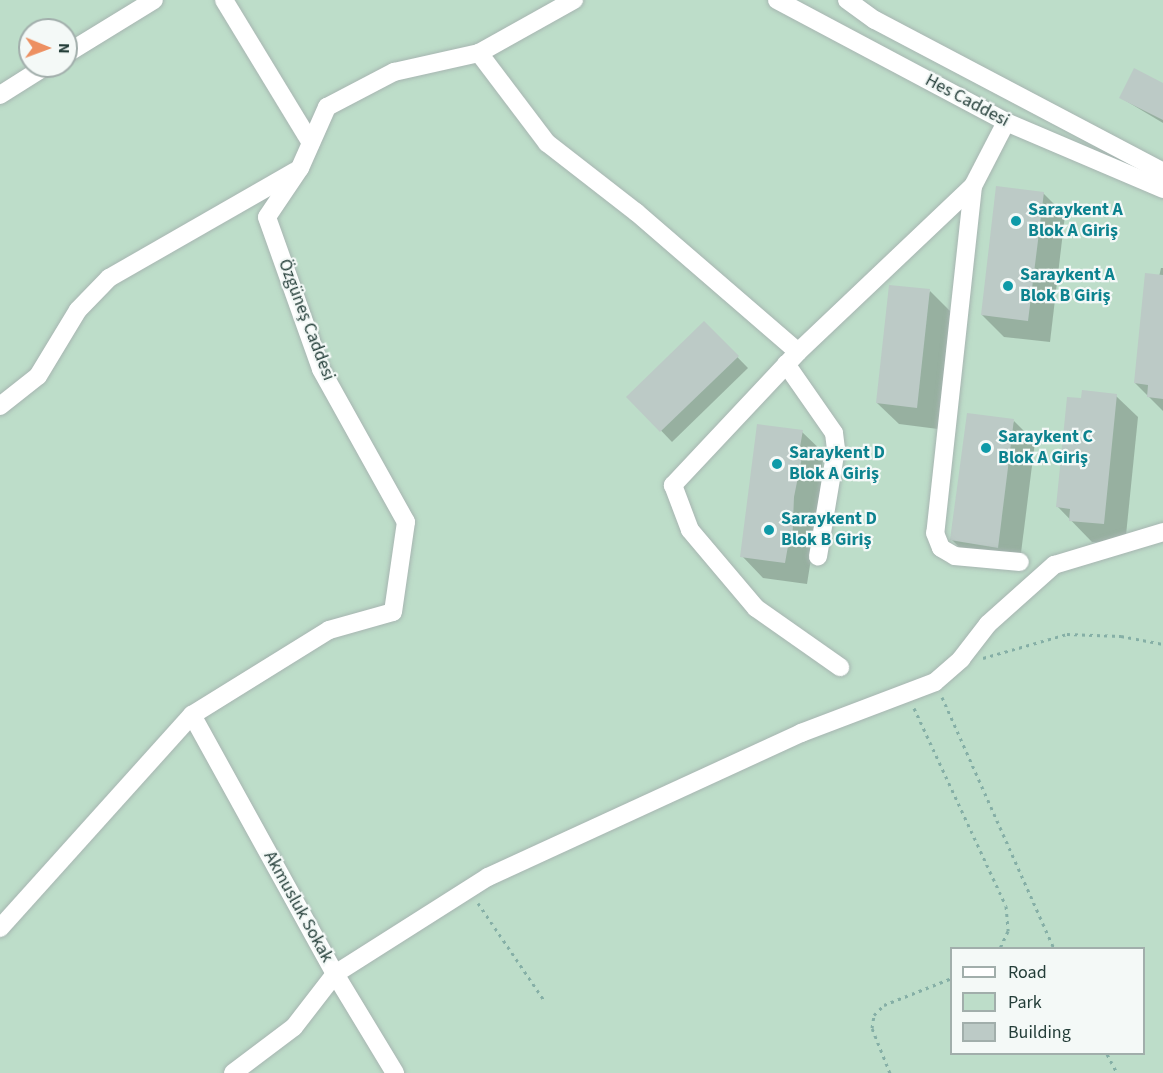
<!DOCTYPE html>
<html>
<head>
<meta charset="utf-8">
<style>
	body { margin:0 }
	#map { position:relative; width:1163px; height:1073px; overflow:hidden; background:#e4ede9; font-family:"Source Sans 3",sans-serif }
	div>[style] { position:absolute }
	.green>* { inset:0; background:#bdddc9 }
	.shadow>* { inset:0; background:#0003 }
	.building>* { inset:0; background:#bccac6 }
	.path>* { height:3px; margin-top:-1.5px; transform-origin:0; background:repeating-linear-gradient(90deg,#85afa6 0 3px,transparent 0 7.5px) }
	.roads { filter:drop-shadow(0 0 2px #a7b5b1) drop-shadow(0 0 2px #a7b5b1) }
	.street>* { height:18px; margin:-9px; padding:0 9px; transform-origin:9px; border-radius:9px; background:#fff }
	.secondary>* { height:18px; margin:-9px; padding:0 9px; transform-origin:9px; border-radius:9px; background:#fff }
	.dots>* { width:16px; height:16px; translate:-50% -50%; box-sizing:border-box; border:3px solid #f4f9f7; border-radius:50% }
	span { translate:-50% -50%; white-space:nowrap; text-align:center; line-height:1.15; -webkit-text-stroke:4.5px #f4f9f7; paint-order:stroke }
	.street-label { font-size:18px; color:#243e39 }
	.culture-label { font-size:18px; color:#0d838f; font-weight:700 }
	.left { translate:0 -50%; text-align:left }
	.legend { position:absolute; left:950px; top:947px; width:195px; height:108px; box-sizing:border-box; background:#f4f9f7; border:2px solid #a1aeab; margin:0; padding:8px 10px; list-style:none; font-size:18px; color:#243e39 }
	.legend li { display:flex; align-items:center; gap:12px; height:30px }
	.legend b { width:30px; border:2px solid #a1aeab }
	.north { position:absolute; left:18px; top:18px; width:60px; height:60px; box-sizing:border-box; background:#f4f9f7; border:2px solid #a1aeab; border-radius:50%; rotate:91deg; font-size:16px; font-weight:700; line-height:24px; text-align:center; color:#243e39 }
	.north::after { content:''; display:block; margin:auto; width:21px; height:27px; background:#ed9061; clip-path:polygon(50% 0,100% 100%,50% 72%,0 100%) }
</style>
</head>
<body>
<div id="map">
	<div class="green">
		<i style="clip-path:polygon(evenodd,0 0,1163px 0,1163px 1073px,0 1073px,0 0,30px 30px,66px 30px,66px 66px,30px 66px,30px 30px,0 0,952px 948px,1144px 948px,1144px 1054px,952px 1054px,952px 948px)"></i>
	</div>
	<div class="shadow">
		<i style="clip-path:polygon(1163px 84px,1163px 123px,1121px 98px)"></i>
		<i style="clip-path:polygon(1043px 193px,1065px 215px,1050px 342px,1004px 337px,982px 315px)"></i>
		<i style="clip-path:polygon(1161px 268px,1163px 268px,1163px 411px,1135px 383px)"></i>
		<i style="clip-path:polygon(930px 291px,951px 312px,938px 429px,899px 424px,877px 403px)"></i>
		<i style="clip-path:polygon(704px 323px,748px 368px,672px 442px,629px 397px)"></i>
		<i style="clip-path:polygon(1116px 396px,1138px 417px,1125px 545px,1092px 542px,1057px 506px,1083px 400px)"></i>
		<i style="clip-path:polygon(1014px 421px,1035px 442px,1019px 569px,974px 562px,952px 540px)"></i>
		<i style="clip-path:polygon(802px 432px,824px 453px,822px 467px,825px 471px,807px 584px,763px 578px,742px 556px)"></i>
	</div>
	<div class="building">
		<i style="clip-path:polygon(1134px 68px,1163px 83px,1163px 120px,1119px 98px)"></i>
		<i style="clip-path:polygon(996px 186px,1044px 192px,1028px 321px,981px 315px)"></i>
		<i style="clip-path:polygon(1145px 273px,1163px 275px,1163px 399px,1147px 397px,1148px 385px,1134px 383px)"></i>
		<i style="clip-path:polygon(889px 285px,930px 289px,917px 408px,876px 403px)"></i>
		<i style="clip-path:polygon(704px 321px,739px 356px,660px 432px,626px 397px)"></i>
		<i style="clip-path:polygon(1082px 390px,1117px 394px,1104px 524px,1069px 521px,1070px 509px,1056px 507px,1067px 397px,1081px 398px)"></i>
		<i style="clip-path:polygon(967px 413px,1014px 419px,998px 548px,950px 540px)"></i>
		<i style="clip-path:polygon(757px 424px,803px 430px,800px 447px,804px 447px,794px 497px,792px 547px,788px 546px,785px 563px,740px 557px)"></i>
	</div>
	<div class="path">
		<i style="left:983px;top:658px;width:87px;rotate:-15.9deg"></i>
		<i style="left:1067px;top:634px;width:54px;rotate:2.1deg"></i>
		<i style="left:1121px;top:636px;width:43px;rotate:10.8deg"></i>
		<i style="left:942px;top:697px;width:275px;rotate:66deg"></i>
		<i style="left:914px;top:708px;width:218px;rotate:65.1deg"></i>
		<i style="left:1006px;top:906px;width:25px;rotate:85deg"></i>
		<i style="left:1008px;top:931px;width:19px;rotate:115deg"></i>
		<i style="left:478px;top:903px;width:117px;rotate:55.8deg"></i>
		<i style="left:1107px;top:1054px;width:21px;rotate:62deg"></i>
		<i style="left:890px;top:1073px;width:48px;rotate:-111.8deg"></i>
		<i style="left:872px;top:1028px;width:13px;rotate:-81deg"></i>
		<i style="left:874px;top:1015px;width:14px;rotate:-45deg"></i>
		<i style="left:884px;top:1005px;width:73px;rotate:-21.7deg"></i>
	</div>
	<div class="roads">
		<div class="street">
			<i style="left:224px;top:0;width:167px;rotate:58.7deg"></i>
			<i style="left:479px;top:53px;width:113px;rotate:52.9deg"></i>
			<i style="left:547px;top:143px;width:113px;rotate:37.8deg"></i>
			<i style="left:636px;top:212px;width:214px;rotate:40.8deg"></i>
			<i style="left:798px;top:352px;width:241px;rotate:-43.5deg"></i>
			<i style="left:973px;top:186px;width:72px;rotate:-62.7deg"></i>
			<i style="left:66px;top:54px;width:103px;rotate:-31.5deg"></i>
			<i style="left:0;top:95px;width:54px;rotate:-32.2deg"></i>
			<i style="left:973px;top:186px;width:349px;rotate:96.2deg"></i>
			<i style="left:935px;top:533px;width:16px;rotate:68deg"></i>
			<i style="left:941px;top:548px;width:16px;rotate:30deg"></i>
			<i style="left:955px;top:556px;width:65px;rotate:5.3deg"></i>
			<i style="left:798px;top:352px;width:183px;rotate:133.2deg"></i>
			<i style="left:673px;top:485px;width:48px;rotate:69.3deg"></i>
			<i style="left:690px;top:530px;width:102px;rotate:49.8deg"></i>
			<i style="left:756px;top:608px;width:103px;rotate:35.1deg"></i>
			<i style="left:786px;top:364px;width:84px;rotate:55.2deg"></i>
			<i style="left:834px;top:433px;width:16px;rotate:83deg"></i>
			<i style="left:836px;top:449px;width:109px;rotate:99.5deg"></i>
			<i style="left:0;top:406px;width:48px;rotate:-38.3deg"></i>
			<i style="left:38px;top:376px;width:77px;rotate:-58.8deg"></i>
			<i style="left:78px;top:310px;width:45px;rotate:-45.9deg"></i>
			<i style="left:109px;top:278px;width:215px;rotate:-29.8deg"></i>
			<i style="left:233px;top:1073px;width:76px;rotate:-37deg"></i>
			<i style="left:294px;top:1027px;width:67px;rotate:-52.3deg"></i>
			<i style="left:335px;top:974px;width:296px;rotate:-118.9deg"></i>
			<i style="left:192px;top:715px;width:161px;rotate:-31.8deg"></i>
			<i style="left:329px;top:630px;width:66px;rotate:-15.7deg"></i>
			<i style="left:393px;top:612px;width:91px;rotate:-81.8deg"></i>
			<i style="left:406px;top:522px;width:175px;rotate:-119.1deg"></i>
			<i style="left:321px;top:369px;width:161px;rotate:-109.6deg"></i>
			<i style="left:267px;top:217px;width:59px;rotate:-56deg"></i>
			<i style="left:300px;top:168px;width:67px;rotate:-66.1deg"></i>
			<i style="left:327px;top:107px;width:76px;rotate:-27.6deg"></i>
			<i style="left:394px;top:72px;width:87px;rotate:-12.6deg"></i>
			<i style="left:479px;top:53px;width:109px;rotate:-29.2deg"></i>
			<i style="left:395px;top:1073px;width:116px;rotate:-121.2deg"></i>
			<i style="left:335px;top:974px;width:181px;rotate:-32.4deg"></i>
			<i style="left:488px;top:877px;width:345px;rotate:-24.7deg"></i>
			<i style="left:801px;top:733px;width:143px;rotate:-20.8deg"></i>
			<i style="left:935px;top:682px;width:35px;rotate:-41deg"></i>
			<i style="left:961px;top:659px;width:44px;rotate:-52.4deg"></i>
			<i style="left:988px;top:624px;width:89px;rotate:-41.8deg"></i>
			<i style="left:1054px;top:565px;width:114px;rotate:-16.8deg"></i>
		</div>
		<div class="secondary">
			<i style="left:777px;top:0;width:259px;rotate:28deg"></i>
			<i style="left:1006px;top:122px;width:171px;rotate:23.1deg"></i>
			<i style="left:847px;top:0;width:34px;rotate:36deg"></i>
			<i style="left:875px;top:20px;width:326px;rotate:27.8deg"></i>
			<i style="left:0;top:928px;width:287px;rotate:-48deg"></i>
		</div>
	</div>
	<div class="dots">
		<i style="left:1016px;top:221px;background:#0f9aa8"></i>
		<i style="left:1008px;top:286px;background:#0f9aa8"></i>
		<i style="left:986px;top:448px;background:#0f9aa8"></i>
		<i style="left:777px;top:464px;background:#0f9aa8"></i>
		<i style="left:769px;top:530px;background:#0f9aa8"></i>
	</div>
	<div class="street-label">
		<span style="left:967px;top:101px;rotate:28deg">Hes Caddesi</span>
		<span style="left:306px;top:320px;rotate:69deg">Özgüneş Caddesi</span>
		<span style="left:298px;top:907px;rotate:61deg">Akmusluk Sokak</span>
	</div>
	<div class="culture-label">
		<span class="left" style="left:1028px;top:221px">Saraykent A<br>Blok A Giriş</span>
		<span class="left" style="left:1020px;top:286px">Saraykent A<br>Blok B Giriş</span>
		<span class="left" style="left:998px;top:448px">Saraykent C<br>Blok A Giriş</span>
		<span class="left" style="left:789px;top:464px">Saraykent D<br>Blok A Giriş</span>
		<span class="left" style="left:781px;top:530px">Saraykent D<br>Blok B Giriş</span>
	</div>
	<ul class="legend">
	<li><b style="height:8px;background:#fff"></b>Road</li>
	<li><b style="height:16px;background:#bdddc9"></b>Park</li>
	<li><b style="height:16px;background:#bccac6"></b>Building</li>
	</ul>
	<div class="north">N</div>
</div>
</body>
</html>
